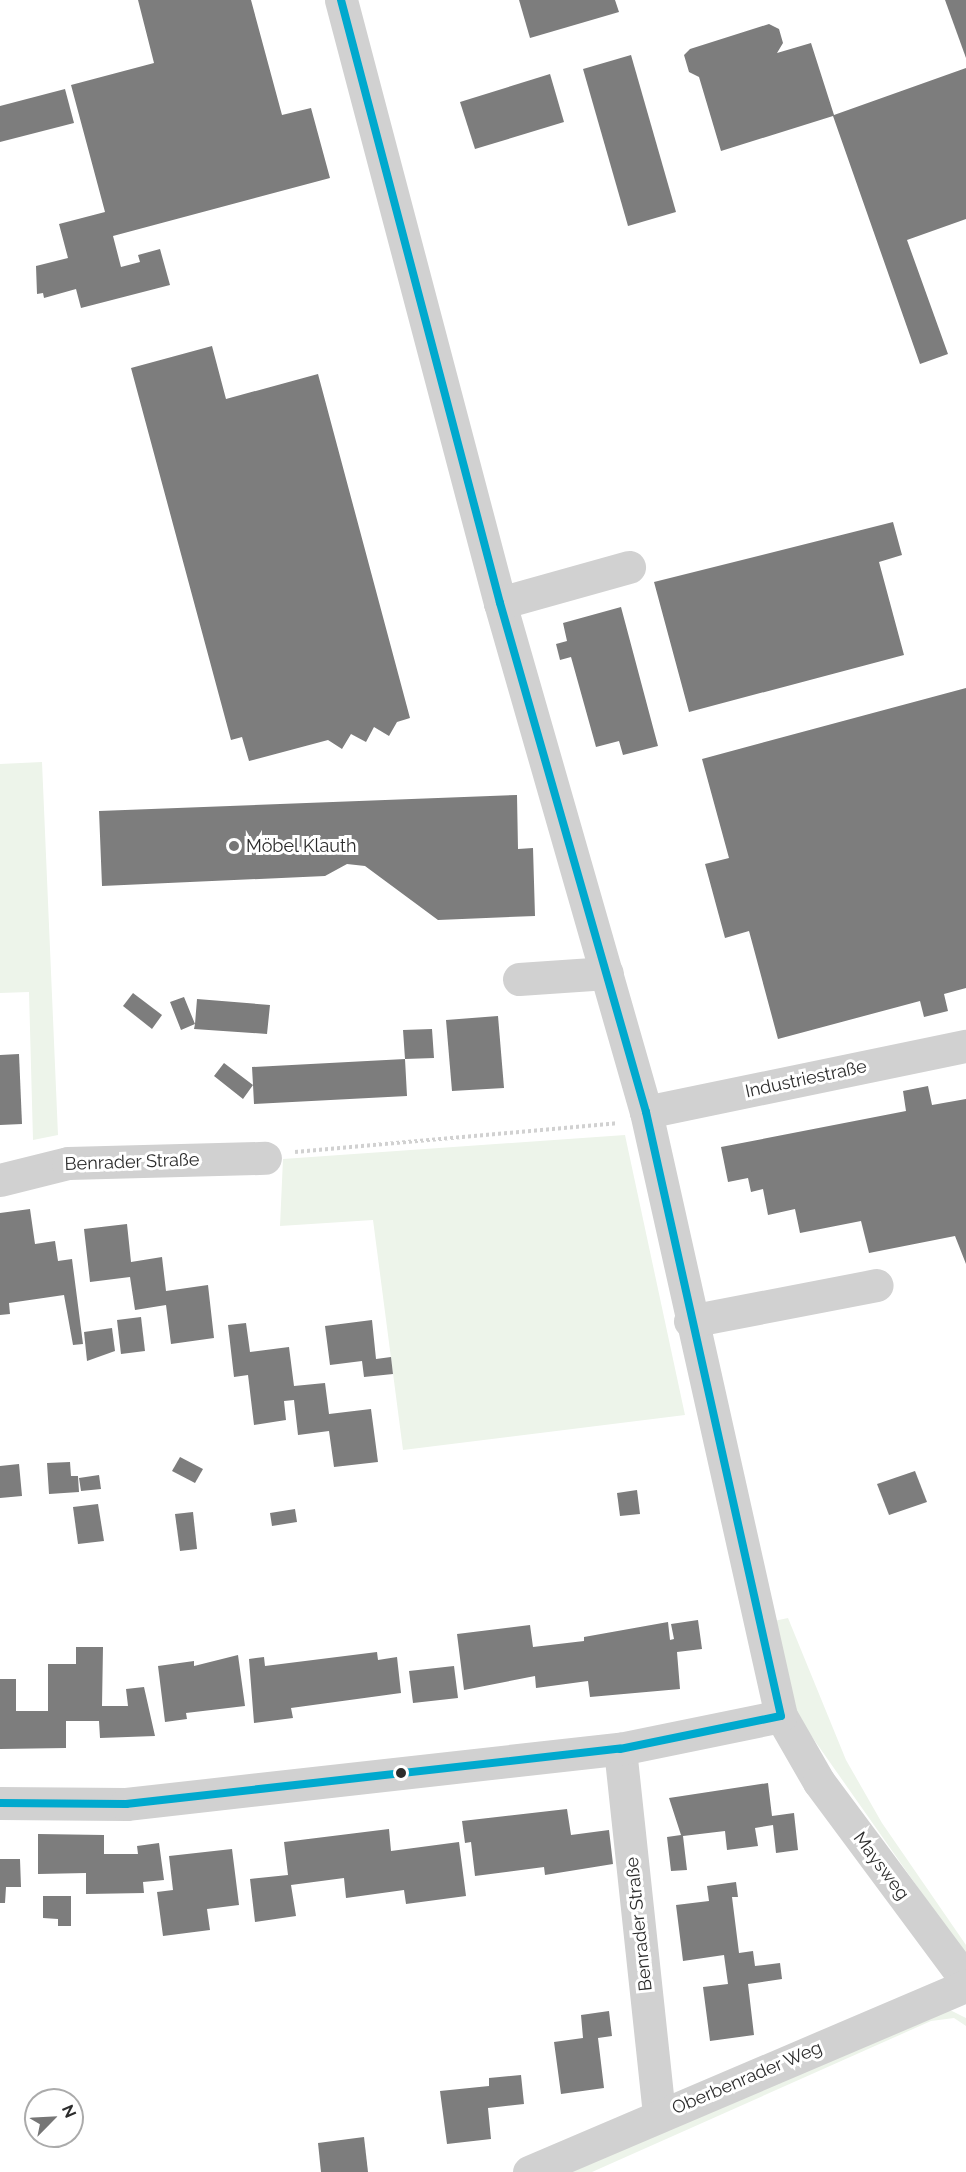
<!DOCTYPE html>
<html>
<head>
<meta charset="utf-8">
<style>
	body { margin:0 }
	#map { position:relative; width:966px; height:2172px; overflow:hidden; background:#fff; font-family:Raleway,sans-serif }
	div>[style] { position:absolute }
	.green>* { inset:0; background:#edf4ea }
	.building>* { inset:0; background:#7d7d7d }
	.path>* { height:4px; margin-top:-2px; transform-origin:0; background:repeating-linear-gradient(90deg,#d1d1d1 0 3px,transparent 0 6px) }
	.minor>* { height:33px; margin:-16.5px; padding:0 16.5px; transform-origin:16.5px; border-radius:16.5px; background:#d1d1d1 }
	.bus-1>* { height:8px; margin:-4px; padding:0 4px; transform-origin:4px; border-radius:4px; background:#00a9ce }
	.dots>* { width:16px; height:16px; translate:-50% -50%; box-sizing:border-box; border:3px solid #fff; border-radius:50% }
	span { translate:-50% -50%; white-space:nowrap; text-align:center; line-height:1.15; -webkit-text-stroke:6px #fff; paint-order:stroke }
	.poi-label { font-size:18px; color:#2c2c2c }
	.left { translate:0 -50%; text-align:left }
	.street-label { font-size:18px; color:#2c2c2c }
	.north { position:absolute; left:24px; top:2088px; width:60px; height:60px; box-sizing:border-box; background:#fff; border:2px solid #ababab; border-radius:50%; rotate:66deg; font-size:16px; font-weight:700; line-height:24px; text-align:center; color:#2c2c2c }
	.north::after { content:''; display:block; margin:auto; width:21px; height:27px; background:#767676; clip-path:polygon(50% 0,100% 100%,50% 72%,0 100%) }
</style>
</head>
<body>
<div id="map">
	<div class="green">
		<i style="clip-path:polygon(42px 762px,58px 1135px,33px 1140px,29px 992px,0 993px,0 764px)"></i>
		<i style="clip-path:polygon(625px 1135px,685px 1415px,403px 1450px,373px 1220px,280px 1226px,283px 1159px)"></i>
		<i style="clip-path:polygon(788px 1618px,846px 1760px,882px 1823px,966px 1945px,966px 1956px,791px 1707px,774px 1621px)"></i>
		<i style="clip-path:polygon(925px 2011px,952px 2011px,966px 2018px,966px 2026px,954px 2018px,931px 2021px,592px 2172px,564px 2172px)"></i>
	</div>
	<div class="building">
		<i style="clip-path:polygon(138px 0,251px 0,282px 115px,311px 108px,330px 178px,113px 236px,121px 267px,140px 262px,138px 255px,160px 249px,170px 285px,81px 308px,76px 289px,44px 298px,43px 293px,37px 294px,36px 266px,68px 258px,59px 224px,105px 212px,71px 85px,154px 63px)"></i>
		<i style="clip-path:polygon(519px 0,615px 0,619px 12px,530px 38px)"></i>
		<i style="clip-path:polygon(945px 0,966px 0,966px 58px)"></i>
		<i style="clip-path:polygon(769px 24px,779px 29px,783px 43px,777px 53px,811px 43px,834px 115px,966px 68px,966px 219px,907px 240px,948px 354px,920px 364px,833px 116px,721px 151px,699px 77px,689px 72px,684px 55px,690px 49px)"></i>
		<i style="clip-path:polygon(631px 55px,676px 212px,628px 226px,583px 69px)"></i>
		<i style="clip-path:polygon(550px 74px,564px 122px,475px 149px,460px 102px)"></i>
		<i style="clip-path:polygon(65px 89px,74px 123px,0 142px,0 106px)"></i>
		<i style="clip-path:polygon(212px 346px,226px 399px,318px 374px,410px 718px,397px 722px,389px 736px,374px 727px,366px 742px,351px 734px,342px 749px,328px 740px,249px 761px,242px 737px,231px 740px,131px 368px)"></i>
		<i style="clip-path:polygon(893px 522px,902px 555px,879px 562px,904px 655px,689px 712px,654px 582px)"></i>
		<i style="clip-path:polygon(621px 607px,658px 746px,623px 755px,619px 741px,596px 747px,571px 657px,560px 660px,556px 644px,567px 641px,563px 623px)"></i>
		<i style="clip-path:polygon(966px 688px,966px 988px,944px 994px,948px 1011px,924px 1017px,920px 1001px,778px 1039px,749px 931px,725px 938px,705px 864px,729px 858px,702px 759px)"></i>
		<i style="clip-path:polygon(517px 795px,518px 849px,533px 848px,535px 916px,438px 920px,365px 866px,347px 864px,325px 876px,102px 886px,99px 811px)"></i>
		<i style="clip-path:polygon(133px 993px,162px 1015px,152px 1029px,123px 1006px)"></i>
		<i style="clip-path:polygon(184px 997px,195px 1024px,197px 999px,270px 1005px,267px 1034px,194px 1029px,195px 1024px,181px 1030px,170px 1002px)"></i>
		<i style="clip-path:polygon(498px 1016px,504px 1088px,452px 1091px,446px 1020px)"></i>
		<i style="clip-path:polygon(432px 1029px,434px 1058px,405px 1059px,407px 1096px,254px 1104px,253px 1085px,243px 1099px,214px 1076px,224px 1063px,253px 1085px,252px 1067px,405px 1059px,403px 1030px)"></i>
		<i style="clip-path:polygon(19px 1054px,22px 1124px,0 1125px,0 1055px)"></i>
		<i style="clip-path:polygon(928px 1086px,932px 1105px,966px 1099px,966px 1264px,955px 1236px,869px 1253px,861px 1221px,800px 1233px,795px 1209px,768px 1215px,763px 1189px,751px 1192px,748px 1178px,728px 1182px,721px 1147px,906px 1111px,903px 1091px)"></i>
		<i style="clip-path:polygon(30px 1209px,35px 1244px,55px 1241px,58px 1261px,72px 1259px,83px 1344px,73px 1345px,64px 1295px,9px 1303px,10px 1314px,0 1315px,0 1213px)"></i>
		<i style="clip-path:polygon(127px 1224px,131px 1262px,162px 1257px,166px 1291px,208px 1285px,214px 1338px,171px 1344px,166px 1305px,135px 1310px,130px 1277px,90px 1282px,84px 1229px)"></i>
		<i style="clip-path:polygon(141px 1317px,145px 1351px,121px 1354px,117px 1320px)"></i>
		<i style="clip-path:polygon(372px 1320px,376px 1359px,391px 1357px,393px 1374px,364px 1377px,362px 1361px,330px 1365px,325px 1326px)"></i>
		<i style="clip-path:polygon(246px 1323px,250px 1352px,289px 1347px,294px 1386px,325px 1383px,329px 1414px,371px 1409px,378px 1462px,334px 1467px,329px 1431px,298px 1435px,294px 1400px,284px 1401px,286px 1420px,254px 1425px,248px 1375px,234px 1377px,228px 1325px)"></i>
		<i style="clip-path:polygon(112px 1328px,115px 1351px,87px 1361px,84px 1332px)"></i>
		<i style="clip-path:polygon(180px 1457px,203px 1469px,195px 1483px,172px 1471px)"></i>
		<i style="clip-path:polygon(70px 1462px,71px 1476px,78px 1476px,79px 1492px,49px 1494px,47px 1463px)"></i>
		<i style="clip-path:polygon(19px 1464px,22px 1496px,0 1498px,0 1466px)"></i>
		<i style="clip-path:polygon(915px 1471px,927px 1502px,889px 1515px,877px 1484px)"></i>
		<i style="clip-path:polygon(99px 1475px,101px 1489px,81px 1491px,79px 1478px)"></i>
		<i style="clip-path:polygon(637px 1490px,640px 1514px,620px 1516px,617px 1493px)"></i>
		<i style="clip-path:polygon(98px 1504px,104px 1541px,78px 1544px,73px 1507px)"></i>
		<i style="clip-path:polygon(295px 1509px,297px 1522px,272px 1526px,270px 1513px)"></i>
		<i style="clip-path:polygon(193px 1512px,197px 1549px,180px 1551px,175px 1514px)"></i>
		<i style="clip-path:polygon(698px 1620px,702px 1649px,677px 1652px,680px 1689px,590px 1697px,588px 1681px,536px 1688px,535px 1676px,464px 1690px,457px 1634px,530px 1625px,533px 1647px,584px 1641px,584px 1637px,668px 1622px,670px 1640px,674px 1639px,671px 1624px)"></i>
		<i style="clip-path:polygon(76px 1647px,103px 1647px,102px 1706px,128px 1706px,126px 1689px,144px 1687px,155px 1736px,100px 1738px,99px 1721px,66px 1721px,66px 1748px,0 1749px,0 1679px,16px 1679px,16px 1711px,48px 1711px,48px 1664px,76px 1664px)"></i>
		<i style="clip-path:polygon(377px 1652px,378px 1660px,397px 1657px,401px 1693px,291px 1708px,293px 1718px,254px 1723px,249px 1659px,264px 1657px,265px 1666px)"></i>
		<i style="clip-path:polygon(238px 1655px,245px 1706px,186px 1713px,187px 1719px,165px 1722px,158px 1666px,194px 1661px,194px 1666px)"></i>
		<i style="clip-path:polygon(454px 1666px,458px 1698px,413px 1703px,409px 1671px)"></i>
		<i style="clip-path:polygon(768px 1783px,772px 1816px,794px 1813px,798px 1850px,776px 1853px,773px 1825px,755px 1828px,758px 1846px,727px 1850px,725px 1831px,683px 1836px,687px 1870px,671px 1871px,667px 1837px,681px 1835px,669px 1798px)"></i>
		<i style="clip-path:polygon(567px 1809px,571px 1835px,609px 1830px,613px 1864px,545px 1875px,544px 1867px,475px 1876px,471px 1842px,465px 1843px,462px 1821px)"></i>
		<i style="clip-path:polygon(389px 1829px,391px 1851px,459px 1842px,466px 1896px,406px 1904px,404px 1890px,346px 1898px,344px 1878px,291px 1885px,296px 1916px,255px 1922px,250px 1879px,288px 1875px,284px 1842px)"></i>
		<i style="clip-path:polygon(38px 1834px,104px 1835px,104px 1854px,138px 1854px,137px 1846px,159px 1843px,164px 1880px,143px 1882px,144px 1893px,86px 1894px,86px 1873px,38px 1874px)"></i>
		<i style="clip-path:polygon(232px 1849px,239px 1905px,207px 1909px,210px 1930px,163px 1936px,157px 1892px,173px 1890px,169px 1856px)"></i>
		<i style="clip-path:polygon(0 1859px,20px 1859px,21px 1887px,6px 1887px,5px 1903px,0 1903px)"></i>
		<i style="clip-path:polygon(736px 1882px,738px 1897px,732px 1897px,739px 1953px,753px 1951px,755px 1966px,780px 1963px,782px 1979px,748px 1984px,754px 2035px,710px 2041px,703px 1987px,728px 1984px,724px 1955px,683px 1961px,676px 1905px,709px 1901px,707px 1886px)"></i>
		<i style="clip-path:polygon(43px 1896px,71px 1896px,71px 1926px,58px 1926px,58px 1919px,43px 1918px)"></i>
		<i style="clip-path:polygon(609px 2011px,612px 2036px,598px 2038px,604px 2088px,561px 2094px,554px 2042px,583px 2038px,581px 2015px)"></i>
		<i style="clip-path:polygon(521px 2075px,524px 2104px,488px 2108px,491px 2139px,447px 2144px,440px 2091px,489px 2086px,489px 2078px)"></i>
		<i style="clip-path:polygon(364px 2137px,368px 2172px,321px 2172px,318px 2143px)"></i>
	</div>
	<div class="path">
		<i style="left:295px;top:1152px;width:323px;rotate:-5.1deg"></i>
	</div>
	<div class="minor">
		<i style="left:341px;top:0;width:624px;rotate:75.23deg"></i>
		<i style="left:500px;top:603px;width:530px;rotate:74deg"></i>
		<i style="left:646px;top:1112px;width:619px;rotate:77.4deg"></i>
		<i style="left:781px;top:1716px;width:76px;rotate:60.1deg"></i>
		<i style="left:819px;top:1782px;width:247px;rotate:53.4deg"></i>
		<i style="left:500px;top:603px;width:134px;rotate:-15.6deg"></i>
		<i style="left:519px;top:979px;width:88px;rotate:-3.9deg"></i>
		<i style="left:646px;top:1112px;width:327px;rotate:-11.7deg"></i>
		<i style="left:0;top:1180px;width:70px;rotate:-14deg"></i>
		<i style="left:68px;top:1163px;width:197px;rotate:-1.5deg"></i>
		<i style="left:690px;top:1321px;width:190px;rotate:-10.9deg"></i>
		<i style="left:620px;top:1749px;width:367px;rotate:83.9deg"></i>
		<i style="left:0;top:1803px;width:126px;rotate:0.5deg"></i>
		<i style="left:126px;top:1804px;width:497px;rotate:-6.4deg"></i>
		<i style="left:620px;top:1749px;width:164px;rotate:-11.6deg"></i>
		<i style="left:529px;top:2172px;width:475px;rotate:-23.1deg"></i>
	</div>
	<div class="bus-1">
		<i style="left:0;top:1803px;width:126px;rotate:0.5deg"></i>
		<i style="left:126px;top:1804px;width:497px;rotate:-6.4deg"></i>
		<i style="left:620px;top:1749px;width:164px;rotate:-11.6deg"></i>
		<i style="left:781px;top:1716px;width:619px;rotate:-102.6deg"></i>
		<i style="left:646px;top:1112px;width:530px;rotate:-106deg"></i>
		<i style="left:500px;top:603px;width:624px;rotate:-104.77deg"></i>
	</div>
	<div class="dots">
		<i style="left:234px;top:846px;background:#767676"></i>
		<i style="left:401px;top:1773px;background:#2c2c2c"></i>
	</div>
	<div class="poi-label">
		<span class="left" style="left:246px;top:846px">Möbel Klauth</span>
	</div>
	<div class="street-label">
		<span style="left:806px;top:1079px;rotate:-12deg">Industriestraße</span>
		<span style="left:132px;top:1162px;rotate:-2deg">Benrader Straße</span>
		<span style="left:881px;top:1866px;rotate:53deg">Maysweg</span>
		<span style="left:639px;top:1924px;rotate:-96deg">Benrader Straße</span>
		<span style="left:747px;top:2078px;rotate:-23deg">Oberbenrader Weg</span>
	</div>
	<div class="north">N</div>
</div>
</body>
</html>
